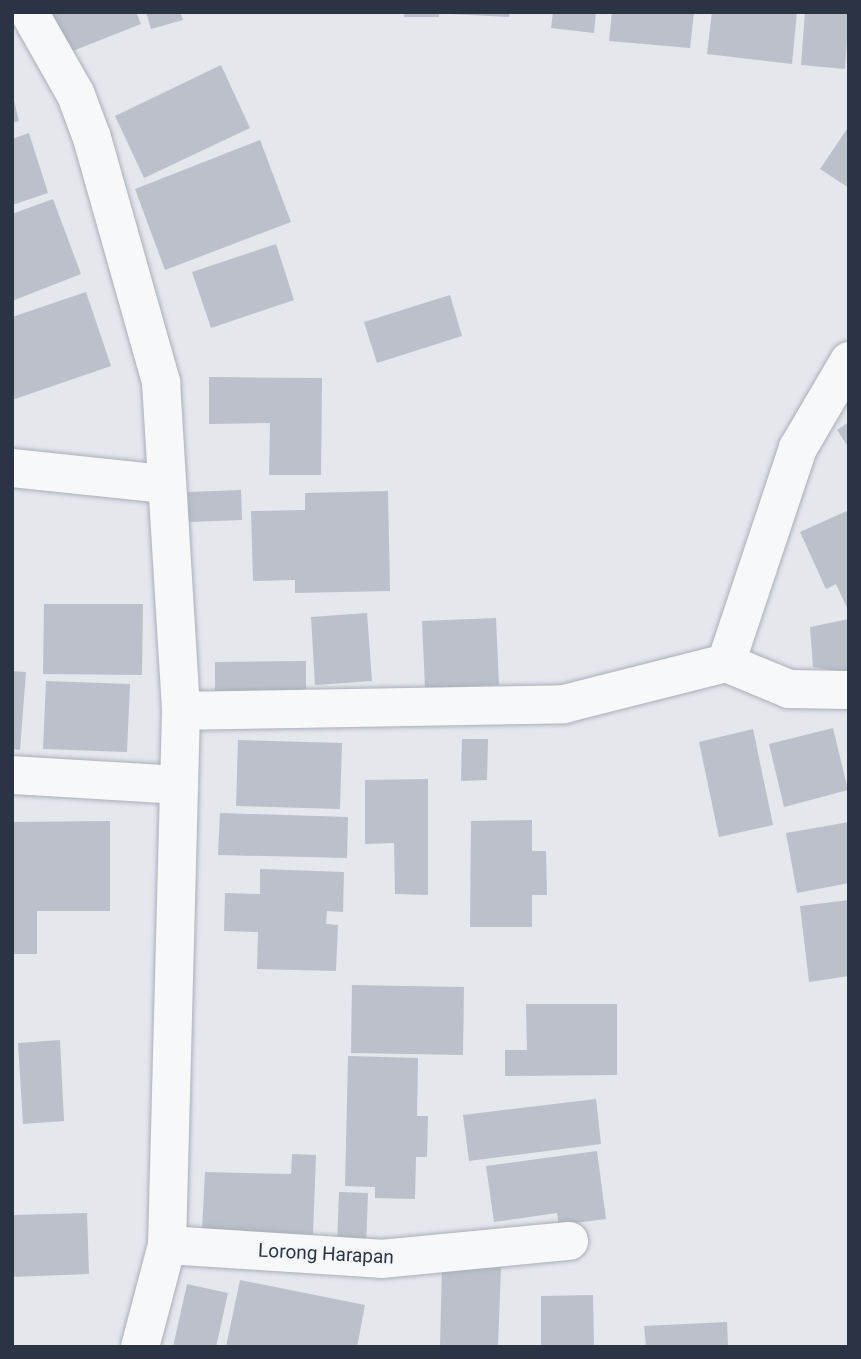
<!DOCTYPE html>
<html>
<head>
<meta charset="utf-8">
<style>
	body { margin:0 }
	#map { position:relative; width:861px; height:1359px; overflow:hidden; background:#e4e7ec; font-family:Roboto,sans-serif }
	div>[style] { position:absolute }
	.building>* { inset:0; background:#bbc0ca }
	.roads { filter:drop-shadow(0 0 2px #a9aeb7) drop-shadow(0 0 2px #a9aeb7) }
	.minor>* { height:38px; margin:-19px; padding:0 19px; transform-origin:19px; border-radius:19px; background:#f7f8fa }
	span { translate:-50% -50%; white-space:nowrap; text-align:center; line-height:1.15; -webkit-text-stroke:5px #f4f6f9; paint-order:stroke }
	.street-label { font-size:19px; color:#2b3445 }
	.frame { position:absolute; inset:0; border:14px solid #2b3445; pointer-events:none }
</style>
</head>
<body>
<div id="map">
	<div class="building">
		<i style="clip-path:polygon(49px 12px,136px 12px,141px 24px,65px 54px)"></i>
		<i style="clip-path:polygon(146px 12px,180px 12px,183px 20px,151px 29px)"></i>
		<i style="clip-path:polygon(404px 12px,439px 12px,439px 17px,404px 17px)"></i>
		<i style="clip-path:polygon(451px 12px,510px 12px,509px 17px,450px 14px)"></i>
		<i style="clip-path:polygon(553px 12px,596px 12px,594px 33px,551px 28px)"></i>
		<i style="clip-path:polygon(612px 12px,694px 12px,690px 48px,609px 41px)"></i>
		<i style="clip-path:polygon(712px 12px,797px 12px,792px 64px,707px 54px)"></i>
		<i style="clip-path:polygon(805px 12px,849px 14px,845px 69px,801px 65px)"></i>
		<i style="clip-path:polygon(221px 65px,250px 128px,144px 178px,115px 116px)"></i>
		<i style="clip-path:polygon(12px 92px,19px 121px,12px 123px)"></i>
		<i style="clip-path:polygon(849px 126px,849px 188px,820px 169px)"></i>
		<i style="clip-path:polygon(29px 133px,48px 193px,12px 205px,12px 139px)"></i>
		<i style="clip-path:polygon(260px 140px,291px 222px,165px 270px,135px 189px)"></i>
		<i style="clip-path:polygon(53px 199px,81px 274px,12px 301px,12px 214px)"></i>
		<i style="clip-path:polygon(276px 244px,294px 300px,211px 328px,192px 272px)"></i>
		<i style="clip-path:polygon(86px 292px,111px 366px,12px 400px,12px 317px)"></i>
		<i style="clip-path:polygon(450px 295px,462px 336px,377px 363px,364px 322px)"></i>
		<i style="clip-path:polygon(209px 377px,322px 378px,321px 475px,269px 475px,270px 423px,209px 424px)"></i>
		<i style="clip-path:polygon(849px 422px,849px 448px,837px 430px)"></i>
		<i style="clip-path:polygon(241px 490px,242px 520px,189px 522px,188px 492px)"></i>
		<i style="clip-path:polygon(388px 491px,390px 591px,295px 593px,295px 580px,253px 581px,251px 511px,305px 510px,305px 493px)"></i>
		<i style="clip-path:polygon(849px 510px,849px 612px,836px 584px,826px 589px,800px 532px)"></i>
		<i style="clip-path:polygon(44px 604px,143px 604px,142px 675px,43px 674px)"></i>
		<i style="clip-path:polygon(367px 613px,372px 681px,315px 685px,311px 617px)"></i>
		<i style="clip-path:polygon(496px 618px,499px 685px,425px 688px,422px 621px)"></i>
		<i style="clip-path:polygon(849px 619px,849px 673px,813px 667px,810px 627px)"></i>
		<i style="clip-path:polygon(306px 661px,306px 693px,215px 694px,215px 662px)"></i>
		<i style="clip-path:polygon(12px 671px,26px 672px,20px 750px,12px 749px)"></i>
		<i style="clip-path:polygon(46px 681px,130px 684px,127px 752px,43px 749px)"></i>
		<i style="clip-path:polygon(833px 728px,848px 790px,784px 807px,769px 744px)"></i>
		<i style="clip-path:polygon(753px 729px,773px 825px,719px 837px,699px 742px)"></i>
		<i style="clip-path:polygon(462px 739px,488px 739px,487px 780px,461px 781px)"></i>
		<i style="clip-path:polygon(238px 740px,342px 743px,340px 809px,236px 806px)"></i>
		<i style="clip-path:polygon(428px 779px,428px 895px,395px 894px,394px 843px,365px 844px,365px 780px)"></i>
		<i style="clip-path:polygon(220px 813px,348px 817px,347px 858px,218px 855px)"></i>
		<i style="clip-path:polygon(532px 820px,532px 851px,546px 851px,547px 895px,532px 895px,532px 927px,470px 927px,471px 821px)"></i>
		<i style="clip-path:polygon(110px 821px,110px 911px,37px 911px,37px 954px,12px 954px,12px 822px)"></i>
		<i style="clip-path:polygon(849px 822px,849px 883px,797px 893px,786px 833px)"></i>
		<i style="clip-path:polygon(260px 869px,344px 872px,343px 912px,327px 911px,326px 924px,338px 925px,336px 971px,257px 969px,258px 932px,224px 931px,225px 893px,260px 894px)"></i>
		<i style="clip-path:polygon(849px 900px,849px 976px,809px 982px,800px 906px)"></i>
		<i style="clip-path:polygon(352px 985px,464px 987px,463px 1055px,351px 1053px)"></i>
		<i style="clip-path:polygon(526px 1004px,617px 1004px,617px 1075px,505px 1076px,505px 1050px,527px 1050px)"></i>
		<i style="clip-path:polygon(60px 1040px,64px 1121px,23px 1124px,18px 1043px)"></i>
		<i style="clip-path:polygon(348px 1056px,418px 1058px,417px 1116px,428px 1116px,427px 1157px,416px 1157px,415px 1199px,375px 1198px,375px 1187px,345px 1186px)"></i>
		<i style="clip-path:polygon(596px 1099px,601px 1144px,469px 1161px,463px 1115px)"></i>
		<i style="clip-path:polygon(597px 1151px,606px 1219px,559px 1225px,557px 1213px,494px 1222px,486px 1166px)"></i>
		<i style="clip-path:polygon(292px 1154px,316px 1155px,313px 1234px,202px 1231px,205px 1172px,291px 1174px)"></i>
		<i style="clip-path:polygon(339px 1192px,368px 1193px,366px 1247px,337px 1246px)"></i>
		<i style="clip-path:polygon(87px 1213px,89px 1274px,12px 1277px,12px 1215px)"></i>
		<i style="clip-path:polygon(442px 1266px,501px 1267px,498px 1347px,440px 1347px)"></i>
		<i style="clip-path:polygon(240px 1280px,365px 1305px,357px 1347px,226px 1347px)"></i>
		<i style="clip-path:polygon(187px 1284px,228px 1293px,216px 1347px,173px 1347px)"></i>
		<i style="clip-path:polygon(593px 1295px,594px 1347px,541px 1347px,541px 1296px)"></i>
		<i style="clip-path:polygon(727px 1322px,728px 1347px,646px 1347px,644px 1326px)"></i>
	</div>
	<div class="roads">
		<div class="minor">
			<i style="left:29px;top:12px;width:95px;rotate:60.5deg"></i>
			<i style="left:76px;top:95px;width:46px;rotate:69.6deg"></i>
			<i style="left:92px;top:138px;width:254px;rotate:74.2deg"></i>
			<i style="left:161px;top:382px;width:330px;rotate:86.5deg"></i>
			<i style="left:181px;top:711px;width:534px;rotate:91.5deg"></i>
			<i style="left:167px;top:1245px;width:106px;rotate:104.8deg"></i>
			<i style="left:12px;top:468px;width:152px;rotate:6deg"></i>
			<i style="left:726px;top:663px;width:68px;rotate:22.4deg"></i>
			<i style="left:789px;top:689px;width:60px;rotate:1deg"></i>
			<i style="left:181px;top:711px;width:383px;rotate:-1deg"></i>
			<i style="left:564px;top:704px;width:167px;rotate:-14.2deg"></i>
			<i style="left:726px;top:663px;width:227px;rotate:-71.5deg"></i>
			<i style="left:798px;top:448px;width:101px;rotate:-59.6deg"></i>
			<i style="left:12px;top:775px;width:166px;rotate:3.4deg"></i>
			<i style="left:167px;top:1245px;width:214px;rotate:3.7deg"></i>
			<i style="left:381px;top:1259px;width:189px;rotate:-5.5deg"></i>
		</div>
	</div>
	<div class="street-label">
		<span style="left:326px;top:1254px;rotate:3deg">Lorong Harapan</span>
	</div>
	<div class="frame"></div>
</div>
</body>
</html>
